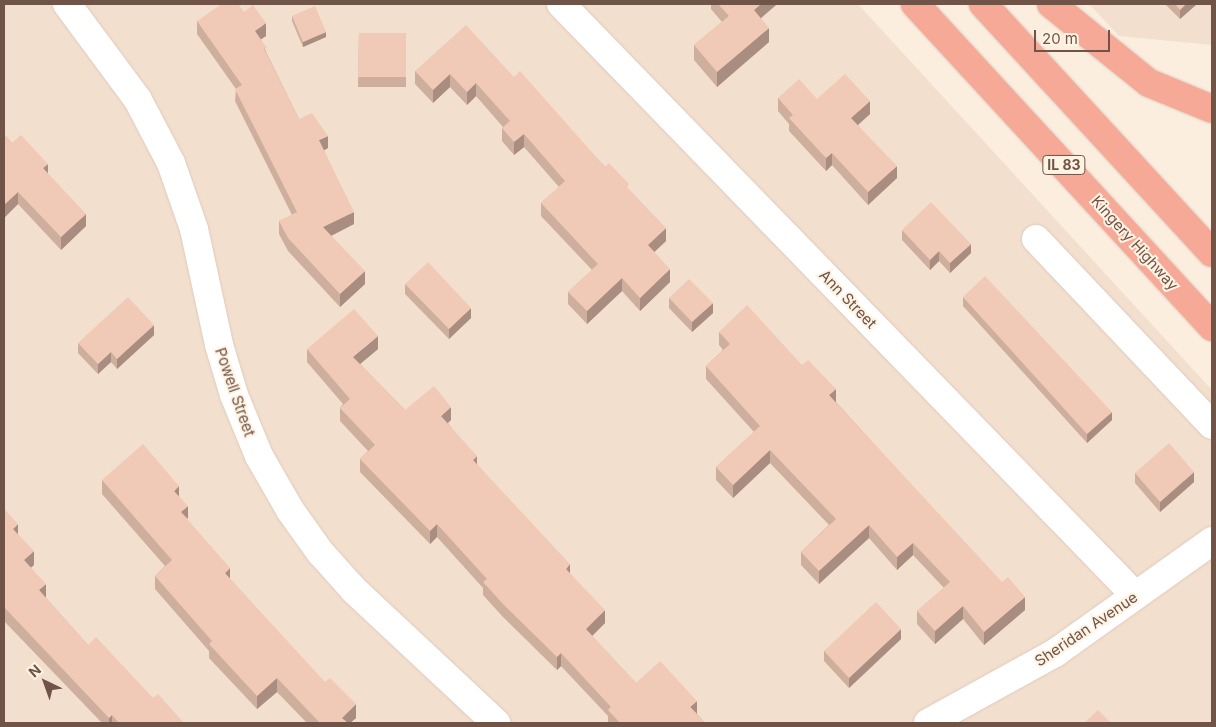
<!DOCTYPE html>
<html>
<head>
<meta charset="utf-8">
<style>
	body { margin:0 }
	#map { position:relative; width:1216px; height:727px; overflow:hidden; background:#fbeedf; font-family:Inter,sans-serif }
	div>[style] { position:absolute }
	.residential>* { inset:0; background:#f3dfce }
	.roads { filter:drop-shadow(0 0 1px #dfcabb) drop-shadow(0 0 1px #dfcabb) }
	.minor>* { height:28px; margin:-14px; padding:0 14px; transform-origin:14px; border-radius:14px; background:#fff }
	.highway>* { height:28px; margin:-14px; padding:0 14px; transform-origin:14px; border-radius:14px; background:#f5a996 }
	.wall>* { inset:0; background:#ceae9d }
	.shaded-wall>* { inset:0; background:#a88d80 }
	.building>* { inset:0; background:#f0cab7 }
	span { translate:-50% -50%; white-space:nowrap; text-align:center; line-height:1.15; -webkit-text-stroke:4px #fff3e4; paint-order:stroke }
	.shield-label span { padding:1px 4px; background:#fff3e4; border:1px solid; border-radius:4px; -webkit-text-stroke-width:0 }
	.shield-label { font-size:14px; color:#705448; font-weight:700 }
	.street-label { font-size:15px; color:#705448 }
	.frame { position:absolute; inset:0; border:5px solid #705448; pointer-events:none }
	.north { position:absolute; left:20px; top:657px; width:50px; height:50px; -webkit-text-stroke:4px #fff3e4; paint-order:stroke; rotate:318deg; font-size:14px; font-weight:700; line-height:20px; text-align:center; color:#705448 }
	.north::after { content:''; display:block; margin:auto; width:18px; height:22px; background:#705448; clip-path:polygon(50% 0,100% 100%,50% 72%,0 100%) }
	.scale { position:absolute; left:1034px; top:30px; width:76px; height:22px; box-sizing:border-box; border:2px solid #705448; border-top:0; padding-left:6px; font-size:15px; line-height:18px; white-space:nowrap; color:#705448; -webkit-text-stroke:4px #fff3e4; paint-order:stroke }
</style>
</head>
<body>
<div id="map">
	<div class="residential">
		<i style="clip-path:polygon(4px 4px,858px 4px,1212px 390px,1212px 723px,4px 723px)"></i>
		<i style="clip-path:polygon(1089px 4px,1212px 4px,1212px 45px,1119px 36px)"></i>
	</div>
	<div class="roads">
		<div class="minor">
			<i style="left:67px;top:4px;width:119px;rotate:53.5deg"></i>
			<i style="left:138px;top:100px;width:71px;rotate:62.4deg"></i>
			<i style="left:171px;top:163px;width:70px;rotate:70.8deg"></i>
			<i style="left:194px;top:229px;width:119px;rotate:77.8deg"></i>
			<i style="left:219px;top:345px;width:52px;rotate:73.3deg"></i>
			<i style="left:234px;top:395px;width:66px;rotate:67.7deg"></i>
			<i style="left:259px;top:456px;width:62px;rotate:60.1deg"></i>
			<i style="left:290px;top:510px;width:52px;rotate:54.5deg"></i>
			<i style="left:320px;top:552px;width:51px;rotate:48.2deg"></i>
			<i style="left:354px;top:590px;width:195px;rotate:43.1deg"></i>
			<i style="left:561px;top:4px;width:824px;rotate:45.84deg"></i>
			<i style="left:1036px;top:239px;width:256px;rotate:46.6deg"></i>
			<i style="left:928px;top:723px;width:145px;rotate:-28.9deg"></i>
			<i style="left:1055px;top:653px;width:193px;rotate:-35.5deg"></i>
		</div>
		<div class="highway">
			<i style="left:915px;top:4px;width:439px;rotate:47.4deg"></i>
			<i style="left:983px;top:4px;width:338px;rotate:47.4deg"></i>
			<i style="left:1051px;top:4px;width:126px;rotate:38.9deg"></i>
			<i style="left:1149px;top:83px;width:68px;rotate:22.4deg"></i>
		</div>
	</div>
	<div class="wall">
		<i style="clip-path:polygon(711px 4px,776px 4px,776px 5px,761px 18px,769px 42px,717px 87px,694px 60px,694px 45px,722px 22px,711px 9px)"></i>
		<i style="clip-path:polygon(1165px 4px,1197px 4px,1180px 19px)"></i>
		<i style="clip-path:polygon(244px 12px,266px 36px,261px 39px,267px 54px,299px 119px,328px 148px,324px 150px,354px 224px,331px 236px,365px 284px,340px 307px,288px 251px,279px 234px,279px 221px,292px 215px,235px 101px,236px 89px,197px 34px,197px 21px)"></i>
		<i style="clip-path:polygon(292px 16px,326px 37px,303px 47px,292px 21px)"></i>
		<i style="clip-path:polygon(359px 33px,406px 33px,406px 87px,358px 87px)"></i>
		<i style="clip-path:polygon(415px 71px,514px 77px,629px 190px,666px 241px,654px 252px,670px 282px,640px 311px,622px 291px,587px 324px,568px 304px,568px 292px,592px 270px,541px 216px,541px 203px,559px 187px,524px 147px,514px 155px,502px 141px,502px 128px,503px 127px,476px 96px,467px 105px,450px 87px,433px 103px,415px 84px)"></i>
		<i style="clip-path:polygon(778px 98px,817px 99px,870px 114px,858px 125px,897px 178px,868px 205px,832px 165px,826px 171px,789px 131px,789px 124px,778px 111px)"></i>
		<i style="clip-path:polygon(4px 134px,12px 143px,48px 174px,86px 226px,61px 250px,18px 204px,4px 218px)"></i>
		<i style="clip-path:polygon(902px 230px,971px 253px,950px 273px,939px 261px,930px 270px,902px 240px)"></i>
		<i style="clip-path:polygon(405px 284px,471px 318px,449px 339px,405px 294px)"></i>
		<i style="clip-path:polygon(963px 297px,1112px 420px,1087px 443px,963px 306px)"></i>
		<i style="clip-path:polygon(669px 298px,713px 313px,692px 332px,669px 308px)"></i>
		<i style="clip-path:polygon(719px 332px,836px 402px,1025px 610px,984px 645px,963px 619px,935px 644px,917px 624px,917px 611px,944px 588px,913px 555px,897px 570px,869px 538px,819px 584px,801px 565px,801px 552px,829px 525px,770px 463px,733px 498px,716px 480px,716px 467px,754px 432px,706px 379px,706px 366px,723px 350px,719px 345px)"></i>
		<i style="clip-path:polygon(154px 335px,117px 369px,111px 362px,98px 374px,78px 353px,78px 343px)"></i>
		<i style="clip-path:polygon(307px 349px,378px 349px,360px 364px,405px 410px,451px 420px,448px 423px,477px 464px,570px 574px,605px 623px,592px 636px,636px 683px,697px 714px,705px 723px,608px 723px,608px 716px,561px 666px,557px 670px,503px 617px,483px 595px,483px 588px,437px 537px,430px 544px,360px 472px,360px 459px,368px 451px,340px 421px,340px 408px,343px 404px,307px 362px)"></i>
		<i style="clip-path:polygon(1135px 473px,1194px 482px,1160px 512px,1135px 483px)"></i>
		<i style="clip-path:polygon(102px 480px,179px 496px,187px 520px,230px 579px,356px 718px,350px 723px,307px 723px,277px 692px,257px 709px,209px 658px,209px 651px,155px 589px,155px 576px,165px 566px,102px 494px)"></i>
		<i style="clip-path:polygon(4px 509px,34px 565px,30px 567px,46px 598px,88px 645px,184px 723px,102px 723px,4px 621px)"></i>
		<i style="clip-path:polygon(901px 639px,849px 688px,824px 661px,824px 651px)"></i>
	</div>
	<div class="shaded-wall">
		<i style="clip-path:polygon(761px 4px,776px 4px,776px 5px,754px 24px,754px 10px)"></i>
		<i style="clip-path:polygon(1186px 4px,1197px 4px,1180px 19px,1180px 10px)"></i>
		<i style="clip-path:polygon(266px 23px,266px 36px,255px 43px,255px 31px)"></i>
		<i style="clip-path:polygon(769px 28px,769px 42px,717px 87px,717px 72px)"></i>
		<i style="clip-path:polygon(326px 32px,326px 37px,303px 47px,303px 42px)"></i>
		<i style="clip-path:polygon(450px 74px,450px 87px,433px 103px,433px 90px)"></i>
		<i style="clip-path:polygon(476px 83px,476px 96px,467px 105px,467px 92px)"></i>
		<i style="clip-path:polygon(870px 101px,870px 114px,851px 131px,851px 118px)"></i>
		<i style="clip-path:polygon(524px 134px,524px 147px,514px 155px,514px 142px)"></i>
		<i style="clip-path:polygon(328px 136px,328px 148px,319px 153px,319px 140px)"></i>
		<i style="clip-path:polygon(832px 153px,832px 165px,826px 171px,826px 158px)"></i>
		<i style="clip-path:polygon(48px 164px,48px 176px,43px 168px)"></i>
		<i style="clip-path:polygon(897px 166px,897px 178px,868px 205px,868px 192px)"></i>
		<i style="clip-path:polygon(18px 192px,18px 204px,4px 218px,4px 205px)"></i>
		<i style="clip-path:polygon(354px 212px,354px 224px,323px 240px,323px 227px)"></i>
		<i style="clip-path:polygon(86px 214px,86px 226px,61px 250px,61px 237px)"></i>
		<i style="clip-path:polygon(666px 228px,666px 241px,648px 258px,648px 245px)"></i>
		<i style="clip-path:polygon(971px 244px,971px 253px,950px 273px,950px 263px)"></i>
		<i style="clip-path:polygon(939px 251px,939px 261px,930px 270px,930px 260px)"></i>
		<i style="clip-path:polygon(670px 269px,670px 282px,640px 311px,640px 298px)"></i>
		<i style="clip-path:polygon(365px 271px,365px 284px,340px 307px,340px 294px)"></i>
		<i style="clip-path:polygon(622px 278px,622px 291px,587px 324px,587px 311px)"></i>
		<i style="clip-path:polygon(713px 303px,713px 313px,692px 332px,692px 322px)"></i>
		<i style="clip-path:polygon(471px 308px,471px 318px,449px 339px,449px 329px)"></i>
		<i style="clip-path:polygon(154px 325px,154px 335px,117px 369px,117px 359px)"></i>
		<i style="clip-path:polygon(378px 336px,378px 349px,353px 370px,353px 357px)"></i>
		<i style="clip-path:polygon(111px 352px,111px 362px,98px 374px,98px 364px)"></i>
		<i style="clip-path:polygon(5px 377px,5px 387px,4px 388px,4px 378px)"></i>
		<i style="clip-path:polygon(836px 389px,836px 402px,829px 408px,829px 395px)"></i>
		<i style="clip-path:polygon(451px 407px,451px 420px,441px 429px,441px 416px)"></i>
		<i style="clip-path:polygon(1112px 412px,1112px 420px,1087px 443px,1087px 434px)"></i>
		<i style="clip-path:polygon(770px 450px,770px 463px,733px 498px,733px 485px)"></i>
		<i style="clip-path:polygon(477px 456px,477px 469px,473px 460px)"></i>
		<i style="clip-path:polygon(1194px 472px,1194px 482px,1160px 512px,1160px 502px)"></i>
		<i style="clip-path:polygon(179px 486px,179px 500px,174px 491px)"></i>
		<i style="clip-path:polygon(188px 506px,188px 519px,181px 512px)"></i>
		<i style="clip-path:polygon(18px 524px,18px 537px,13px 529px)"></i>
		<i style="clip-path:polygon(437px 524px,437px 537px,430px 544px,430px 531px)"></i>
		<i style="clip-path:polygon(869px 525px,869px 538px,819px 584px,819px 571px)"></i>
		<i style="clip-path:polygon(913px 543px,913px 555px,897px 570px,897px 557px)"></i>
		<i style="clip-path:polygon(34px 551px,34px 565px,24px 574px,24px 560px)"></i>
		<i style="clip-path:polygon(570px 564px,570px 577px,566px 569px)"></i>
		<i style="clip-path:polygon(230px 568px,230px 581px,225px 573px)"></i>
		<i style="clip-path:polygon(46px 584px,46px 598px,39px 590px)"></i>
		<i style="clip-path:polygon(1025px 597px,1025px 610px,984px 645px,984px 632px)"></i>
		<i style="clip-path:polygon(963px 606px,963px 619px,935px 644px,935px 631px)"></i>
		<i style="clip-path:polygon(605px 610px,605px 623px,586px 642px,586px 629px)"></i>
		<i style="clip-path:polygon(901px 629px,901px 639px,849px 688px,849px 678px)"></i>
		<i style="clip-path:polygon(561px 653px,561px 666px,557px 670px,557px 657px)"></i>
		<i style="clip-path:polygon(277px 678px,277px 692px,257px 709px,257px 696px)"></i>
		<i style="clip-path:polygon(697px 701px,697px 714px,690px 707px)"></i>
		<i style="clip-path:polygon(356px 704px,356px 718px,350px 723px,342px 723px,342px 718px)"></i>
		<i style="clip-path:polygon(112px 715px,112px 723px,109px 723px,109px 718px)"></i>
	</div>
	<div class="building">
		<i style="clip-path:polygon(222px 4px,238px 4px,244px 12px,253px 5px,266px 23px,255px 31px,267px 48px,264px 49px,299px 119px,312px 113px,328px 136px,319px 140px,354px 212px,323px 227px,365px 271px,340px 294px,288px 238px,279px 221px,297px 212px,235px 89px,242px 85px,197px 21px)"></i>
		<i style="clip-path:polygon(718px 4px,761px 4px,754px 10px,769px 28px,717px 72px,694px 45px,729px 16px)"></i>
		<i style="clip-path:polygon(1175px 4px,1186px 4px,1180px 10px)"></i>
		<i style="clip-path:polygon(315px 6px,326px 32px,303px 42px,292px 16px)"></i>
		<i style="clip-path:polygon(466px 25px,514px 77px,520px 71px,605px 167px,609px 163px,629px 184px,627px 187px,666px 228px,648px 245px,670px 269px,640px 298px,622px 278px,587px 311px,568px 292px,598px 264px,541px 203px,565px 181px,524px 134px,514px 142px,502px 128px,510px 121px,476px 83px,467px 92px,450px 74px,433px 90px,415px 71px)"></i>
		<i style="clip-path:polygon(359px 33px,406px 33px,406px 77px,358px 77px)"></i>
		<i style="clip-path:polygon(845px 74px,870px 101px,851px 118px,897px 166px,868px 192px,832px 153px,826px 158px,789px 118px,793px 115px,778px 98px,799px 79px,817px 99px)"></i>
		<i style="clip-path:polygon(4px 134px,12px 143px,21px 135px,48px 164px,43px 168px,86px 214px,61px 237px,18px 192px,4px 205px)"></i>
		<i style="clip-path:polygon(931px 202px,971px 244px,950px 263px,939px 251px,930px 260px,902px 230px)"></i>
		<i style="clip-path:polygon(428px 262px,471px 308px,449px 329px,405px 284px)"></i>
		<i style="clip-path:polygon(985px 276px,1112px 412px,1087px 434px,963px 297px)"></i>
		<i style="clip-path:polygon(689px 279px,713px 303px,692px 322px,669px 298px)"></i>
		<i style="clip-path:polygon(128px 297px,154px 325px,117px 359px,111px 352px,98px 364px,78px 343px)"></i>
		<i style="clip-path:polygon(747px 305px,802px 365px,808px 360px,836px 389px,829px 395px,1002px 582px,1008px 577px,1025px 597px,984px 632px,963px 606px,935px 631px,917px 611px,950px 582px,913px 543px,897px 557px,869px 525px,819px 571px,801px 552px,836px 519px,770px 450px,733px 485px,716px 467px,760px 426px,706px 366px,730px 344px,719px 332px)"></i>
		<i style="clip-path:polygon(354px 309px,378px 336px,353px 357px,405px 410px,434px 386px,451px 407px,441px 416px,477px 456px,473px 460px,570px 564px,566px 569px,605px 610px,586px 629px,636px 683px,660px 661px,697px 701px,690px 707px,705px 723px,620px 723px,608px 710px,611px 707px,561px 653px,557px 657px,503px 604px,483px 582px,487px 579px,437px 524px,430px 531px,360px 459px,375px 445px,340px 408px,350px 399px,307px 349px)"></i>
		<i style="clip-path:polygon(1169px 443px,1194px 472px,1160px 502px,1135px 473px)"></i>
		<i style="clip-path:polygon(143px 444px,179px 486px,174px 491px,188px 506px,181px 512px,230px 568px,225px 573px,325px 682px,330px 678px,356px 704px,342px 718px,348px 723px,320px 723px,277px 678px,257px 696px,209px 644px,212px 641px,155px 576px,172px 560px,102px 480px)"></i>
		<i style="clip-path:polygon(4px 509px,18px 524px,13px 529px,34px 551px,24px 560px,46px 584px,39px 590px,88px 645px,96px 637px,153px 698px,158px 694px,184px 723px,119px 723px,112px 715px,109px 718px,4px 607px)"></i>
		<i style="clip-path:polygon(876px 602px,901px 629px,849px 678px,824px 651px)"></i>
		<i style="clip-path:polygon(1098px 710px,1111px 723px,1084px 723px)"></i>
	</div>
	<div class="shield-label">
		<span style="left:1064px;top:165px">IL 83</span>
	</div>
	<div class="street-label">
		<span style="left:1135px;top:243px;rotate:48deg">Kingery Highway</span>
		<span style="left:848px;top:299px;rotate:46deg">Ann Street</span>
		<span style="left:235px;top:392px;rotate:71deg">Powell Street</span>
		<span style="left:1086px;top:629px;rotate:-34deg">Sheridan Avenue</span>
	</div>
	<div class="frame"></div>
	<div class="north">N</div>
	<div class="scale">20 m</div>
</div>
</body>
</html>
